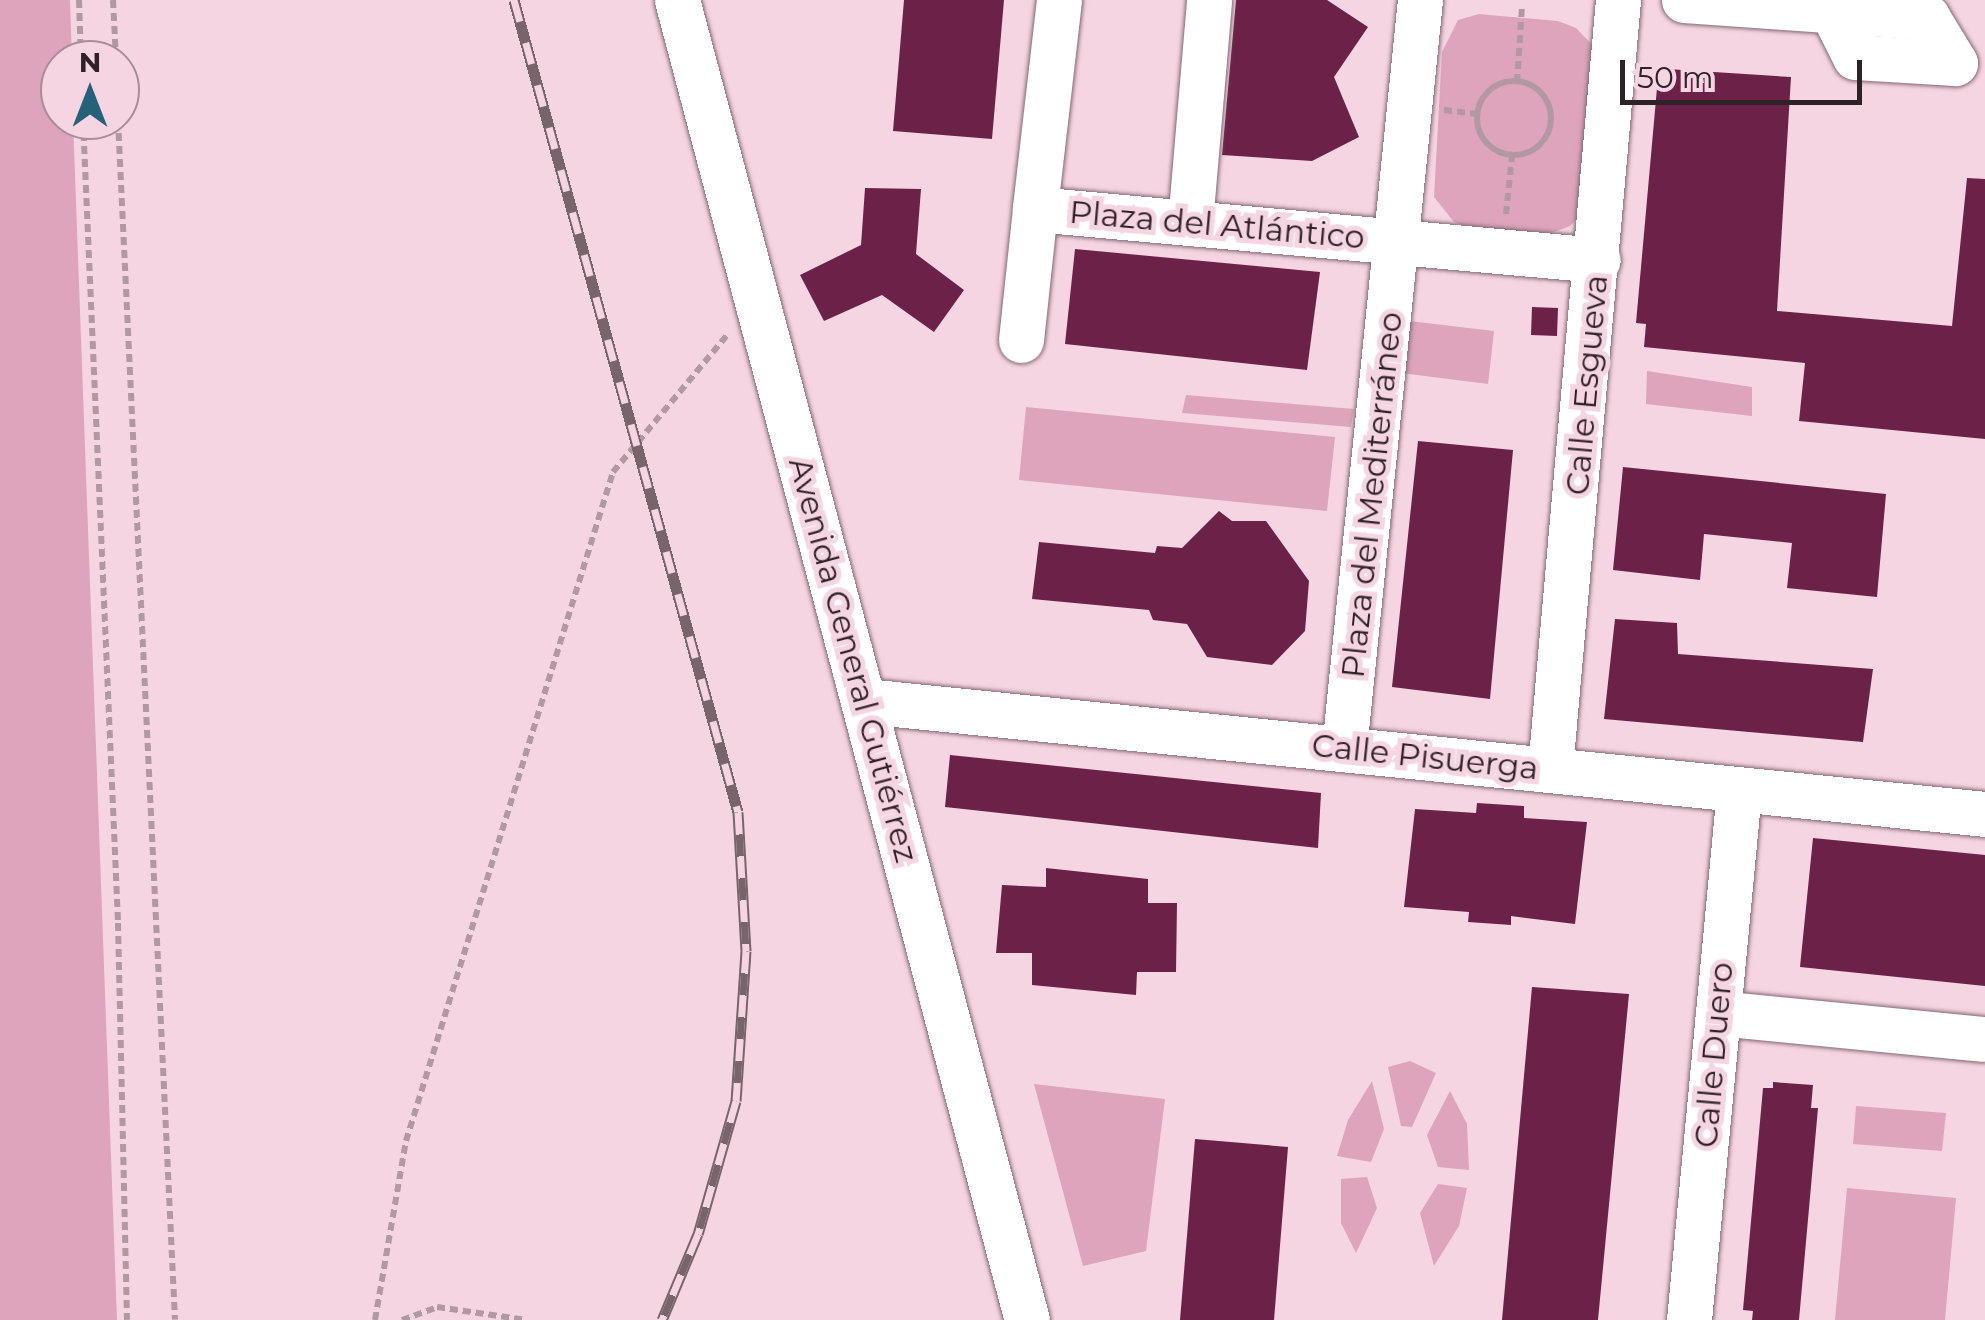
<!DOCTYPE html>
<html>
<head>
<meta charset="utf-8">
<style>
	body { margin:0 }
	#map { position:relative; width:1985px; height:1320px; overflow:hidden; background:#f6d5e2; font-family:Montserrat,sans-serif }
	div>[style] { position:absolute }
	.green>* { inset:0; background:#dda4bc }
	.building>* { inset:0; background:#6c2248 }
	.path>* { height:6px; margin-top:-3px; transform-origin:0; background:repeating-linear-gradient(90deg,#b298a2 0 8px,transparent 0 13px) }
	.path>.ring { margin:-3px; padding:0; box-sizing:content-box; background:none; border:6px solid #b298a2; border-radius:50% }
	.roads { filter:drop-shadow(0 0 2px #846873) drop-shadow(0 0 2px #846873) }
	.minor>* { height:45px; margin:-22.5px; padding:0 22.5px; transform-origin:22.5px; border-radius:22.5px; background:#fff }
	.rail>* { height:11px; margin-top:-5.5px; transform-origin:0; background:repeating-linear-gradient(90deg,#f6d5e2 0 22px,#78656c 0 44px); box-sizing:border-box; border-block:2px solid #78656c }
	span { translate:-50% -50%; white-space:nowrap; text-align:center; line-height:1.15; -webkit-text-stroke:10px #f6d5e2; paint-order:stroke }
	.street-label { font-size:32px; color:#2e2227 }
	.north { position:absolute; left:40px; top:40px; width:100px; height:100px; box-sizing:border-box; background:#f6d5e2; border:2px solid #a68d97; border-radius:50%; rotate:0deg; font-size:28px; font-weight:700; line-height:40px; text-align:center; color:#2e2227 }
	.north::after { content:''; display:block; margin:auto; width:35px; height:45px; background:#256179; clip-path:polygon(50% 0,100% 100%,50% 72%,0 100%) }
	.scale { position:absolute; left:1620px; top:60px; width:242px; height:45px; box-sizing:border-box; border:5px solid #2e2227; border-top:0; padding-left:12px; font-size:30px; line-height:35px; white-space:nowrap; color:#2e2227; -webkit-text-stroke:8px #f6d5e2; paint-order:stroke }
</style>
</head>
<body>
<div id="map">
	<div class="green">
		<i style="clip-path:polygon(0 0,70px 0,72px 60px,60px 60px,60px 120px,73px 120px,117px 1320px,0 1320px)"></i>
		<i style="clip-path:polygon(1479px 14px,1558px 21px,1576px 28px,1597px 50px,1581px 214px,1570px 226px,1549px 234px,1474px 229px,1454px 222px,1434px 197px,1442px 52px,1458px 20px)"></i>
		<i style="clip-path:polygon(1401px 320px,1494px 331px,1488px 384px,1393px 372px)"></i>
		<i style="clip-path:polygon(1647px 371px,1752px 387px,1752px 416px,1646px 404px)"></i>
		<i style="clip-path:polygon(1186px 395px,1354px 409px,1351px 427px,1182px 413px)"></i>
		<i style="clip-path:polygon(1026px 407px,1335px 437px,1327px 511px,1019px 480px)"></i>
		<i style="clip-path:polygon(1410px 1061px,1436px 1073px,1412px 1127px,1401px 1126px,1388px 1067px)"></i>
		<i style="clip-path:polygon(1372px 1081px,1384px 1129px,1371px 1162px,1337px 1156px,1348px 1120px)"></i>
		<i style="clip-path:polygon(1034px 1084px,1165px 1099px,1146px 1251px,1083px 1266px)"></i>
		<i style="clip-path:polygon(1450px 1091px,1467px 1124px,1469px 1170px,1438px 1167px,1427px 1135px)"></i>
		<i style="clip-path:polygon(1856px 1106px,1946px 1113px,1942px 1151px,1853px 1144px)"></i>
		<i style="clip-path:polygon(1367px 1177px,1377px 1208px,1356px 1253px,1341px 1223px,1341px 1179px)"></i>
		<i style="clip-path:polygon(1438px 1184px,1467px 1188px,1459px 1226px,1434px 1266px,1420px 1213px)"></i>
		<i style="clip-path:polygon(1847px 1188px,1956px 1198px,1945px 1320px,1835px 1320px)"></i>
	</div>
	<div class="building">
		<i style="clip-path:polygon(904px 0,1004px 0,992px 139px,893px 131px)"></i>
		<i style="clip-path:polygon(1236px 0,1327px 0,1368px 27px,1334px 77px,1359px 137px,1312px 161px,1222px 155px)"></i>
		<i style="clip-path:polygon(1667px 69px,1791px 77px,1777px 311px,1952px 326px,1967px 178px,1985px 179px,1985px 439px,1799px 421px,1805px 363px,1644px 347px,1646px 324px,1636px 323px,1657px 88px,1666px 86px)"></i>
		<i style="clip-path:polygon(865px 188px,921px 189px,916px 254px,964px 290px,934px 332px,882px 295px,824px 321px,800px 275px,861px 245px)"></i>
		<i style="clip-path:polygon(1075px 249px,1320px 272px,1307px 370px,1065px 344px)"></i>
		<i style="clip-path:polygon(1532px 307px,1558px 308px,1557px 336px,1531px 335px)"></i>
		<i style="clip-path:polygon(1418px 441px,1513px 450px,1490px 699px,1392px 687px)"></i>
		<i style="clip-path:polygon(1623px 467px,1886px 494px,1877px 597px,1787px 588px,1792px 543px,1704px 534px,1700px 580px,1613px 570px)"></i>
		<i style="clip-path:polygon(1219px 511px,1232px 521px,1266px 521px,1309px 581px,1305px 631px,1272px 665px,1207px 657px,1187px 624px,1153px 620px,1149px 610px,1032px 599px,1039px 542px,1155px 553px,1157px 546px,1182px 548px)"></i>
		<i style="clip-path:polygon(1615px 619px,1677px 623px,1678px 654px,1873px 669px,1863px 742px,1604px 719px)"></i>
		<i style="clip-path:polygon(950px 755px,1321px 793px,1318px 848px,945px 807px)"></i>
		<i style="clip-path:polygon(1477px 803px,1524px 806px,1524px 818px,1587px 822px,1575px 924px,1511px 916px,1511px 925px,1468px 922px,1469px 912px,1404px 907px,1415px 809px,1476px 813px)"></i>
		<i style="clip-path:polygon(1813px 838px,1985px 855px,1985px 986px,1800px 967px)"></i>
		<i style="clip-path:polygon(1046px 868px,1148px 879px,1148px 903px,1177px 903px,1176px 972px,1137px 972px,1136px 995px,1032px 985px,1032px 953px,996px 953px,1002px 885px,1046px 887px)"></i>
		<i style="clip-path:polygon(1532px 987px,1629px 994px,1598px 1320px,1502px 1320px)"></i>
		<i style="clip-path:polygon(1773px 1082px,1813px 1085px,1811px 1108px,1818px 1108px,1799px 1320px,1752px 1320px,1753px 1311px,1743px 1310px,1763px 1088px,1773px 1088px)"></i>
		<i style="clip-path:polygon(1195px 1139px,1288px 1147px,1274px 1320px,1180px 1320px)"></i>
	</div>
	<div class="path">
		<i style="left:79px;top:0;width:60px;rotate:88.1deg"></i>
		<i style="left:113px;top:0;width:60px;rotate:87.1deg"></i>
		<i class="ring" style="left:1477px;top:81px;width:68px;height:68px"></i>
		<i style="left:1517px;top:82px;width:75px;rotate:-86.2deg"></i>
		<i style="left:1444px;top:110px;width:33px;rotate:7deg"></i>
		<i style="left:83px;top:120px;width:804px;rotate:87.5deg"></i>
		<i style="left:118px;top:923px;width:397px;rotate:88.7deg"></i>
		<i style="left:118px;top:120px;width:1201px;rotate:87.28deg"></i>
		<i style="left:1506px;top:214px;width:58px;rotate:-84.1deg"></i>
		<i style="left:375px;top:1320px;width:182px;rotate:-80.2deg"></i>
		<i style="left:406px;top:1141px;width:700px;rotate:-72.81deg"></i>
		<i style="left:613px;top:472px;width:178px;rotate:-50.2deg"></i>
		<i style="left:402px;top:1320px;width:37px;rotate:-20deg"></i>
		<i style="left:437px;top:1307px;width:90px;rotate:8.3deg"></i>
	</div>
	<div class="roads">
		<div class="minor">
			<i style="left:677px;top:0;width:1366px;rotate:75.15deg"></i>
			<i style="left:1059px;top:0;width:210px;rotate:96.6deg"></i>
			<i style="left:1035px;top:209px;width:565px;rotate:5.18deg"></i>
			<i style="left:1684px;top:0;width:244px;rotate:4deg"></i>
			<i style="left:1927px;top:17px;width:54px;rotate:58.7deg"></i>
			<i style="left:1955px;top:63px;width:100px;rotate:-176.6deg"></i>
			<i style="left:1855px;top:57px;width:51px;rotate:-116.6deg"></i>
			<i style="left:1190px;top:223px;width:224px;rotate:-85.1deg"></i>
			<i style="left:1021px;top:340px;width:132px;rotate:-83.9deg"></i>
			<i style="left:865px;top:701px;width:1126px;rotate:5.76deg"></i>
			<i style="left:1344px;top:749px;width:753px;rotate:-84.21deg"></i>
			<i style="left:1550px;top:769px;width:772px;rotate:-84.95deg"></i>
			<i style="left:1718px;top:1013px;width:266px;rotate:5.6deg"></i>
			<i style="left:1689px;top:1320px;width:532px;rotate:-84.61deg"></i>
		</div>
	</div>
	<div class="rail">
		<i style="left:514px;top:0;width:842px;rotate:74.58deg"></i>
		<i style="left:738px;top:812px;width:139px;rotate:86.7deg"></i>
		<i style="left:746px;top:951px;width:150px;rotate:93.8deg"></i>
		<i style="left:736px;top:1101px;width:138px;rotate:105.9deg"></i>
		<i style="left:698px;top:1234px;width:93px;rotate:112.7deg"></i>
	</div>
	<div class="street-label">
		<span style="left:1217px;top:225px;rotate:5deg">Plaza del Atlántico</span>
		<span style="left:1587px;top:385px;rotate:-85deg">Calle Esgueva</span>
		<span style="left:1372px;top:495px;rotate:-84deg">Plaza del Mediterráneo</span>
		<span style="left:853px;top:660px;rotate:75deg">Avenida General Gutiérrez</span>
		<span style="left:1425px;top:757px;rotate:6deg">Calle Pisuerga</span>
		<span style="left:1714px;top:1055px;rotate:-85deg">Calle Duero</span>
	</div>
	<div class="north">N</div>
	<div class="scale">50 m</div>
</div>
</body>
</html>
